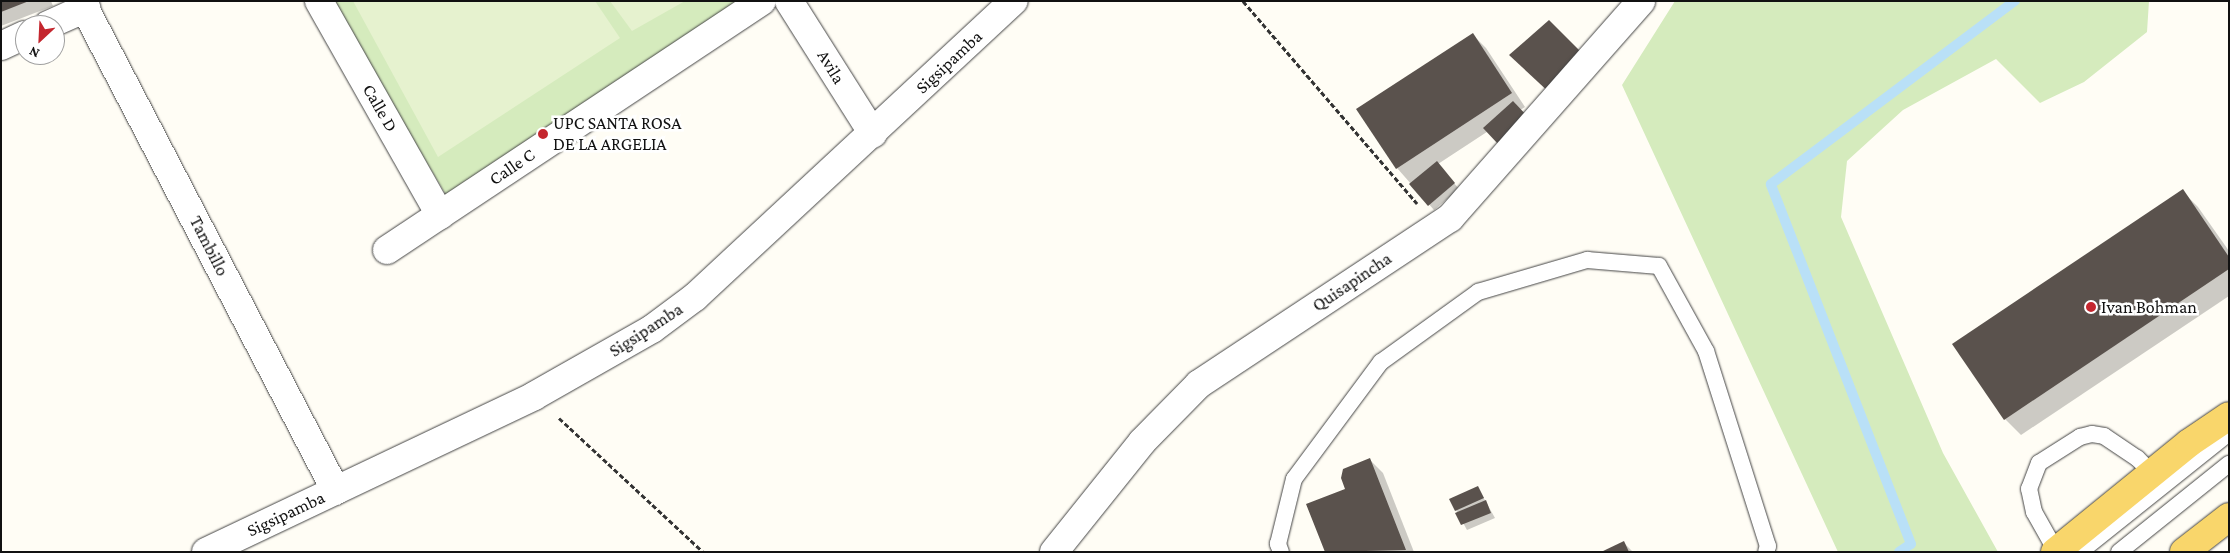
<!DOCTYPE html>
<html>
<head>
<meta charset="utf-8">
<style>
	body { margin:0 }
	#map { position:relative; width:2230px; height:553px; overflow:hidden; background:#fffdf5; font-family:"Crimson Pro",serif }
	div>[style] { position:absolute }
	.green>* { inset:0; background:#d5ebbd }
	.pitch>* { inset:0; background:#e6f2cf }
	.shadow>* { inset:0; background:#0003 }
	.stream>* { height:10px; margin:-5px; padding:0 5px; transform-origin:5px; border-radius:5px; background:#b9e0f7 }
	.building>* { inset:0; background:#5a524d }
	.path>* { height:3px; margin-top:-1.5px; transform-origin:0; background:repeating-linear-gradient(90deg,#333 0 5px,transparent 0 7.5px) }
	.roads { filter:drop-shadow(0 0 1px #444) drop-shadow(0 0 1px #444) }
	.service>* { height:16px; margin:-8px; padding:0 8px; transform-origin:8px; border-radius:8px; background:#fff }
	.minor>* { height:28px; margin:-14px; padding:0 14px; transform-origin:14px; border-radius:14px; background:#fff }
	.tertiary>* { height:28px; margin:-14px; padding:0 14px; transform-origin:14px; border-radius:14px; background:#fff }
	.primary>* { height:28px; margin:-14px; padding:0 14px; transform-origin:14px; border-radius:14px; background:#f9d66b }
	.dots>* { width:14px; height:14px; translate:-50% -50%; box-sizing:border-box; border:2px solid #fff; border-radius:50% }
	span { translate:-50% -50%; white-space:nowrap; text-align:center; line-height:1.15; -webkit-text-stroke:5px #fff; paint-order:stroke }
	.street-label { font-size:18px; color:#111 }
	.poi-label { font-size:18px; color:#111 }
	.left { translate:0 -50%; text-align:left }
	.frame { position:absolute; inset:0; border:2px solid #111; pointer-events:none }
	.north { position:absolute; left:15px; top:15px; width:50px; height:50px; box-sizing:border-box; background:#fff; border:1px solid #a0a0a0; border-radius:50%; rotate:205deg; font-size:14px; font-weight:700; line-height:20px; text-align:center; color:#111 }
	.north::after { content:''; display:block; margin:auto; width:18px; height:22px; background:#c4262e; clip-path:polygon(50% 0,100% 100%,50% 72%,0 100%) }
</style>
</head>
<body>
<div id="map">
	<div class="green">
		<i style="clip-path:polygon(331px 1px,745px 1px,446px 195px)"></i>
		<i style="clip-path:polygon(1675px 1px,2149px 1px,2147px 32px,2084px 82px,2040px 103px,1996px 59px,1903px 110px,1847px 161px,1841px 217px,1943px 453px,1998px 552px,1838px 552px,1622px 85px)"></i>
	</div>
	<div class="pitch">
		<i style="clip-path:polygon(353px 1px,595px 1px,620px 38px,438px 157px)"></i>
		<i style="clip-path:polygon(610px 1px,685px 1px,632px 31px)"></i>
	</div>
	<div class="shadow">
		<i style="clip-path:polygon(1px 1px,51px 1px,53px 6px,1px 26px)"></i>
		<i style="clip-path:polygon(1472px 34px,1486px 48px,1525px 107px,1438px 164px,1459px 189px,1434px 210px,1397px 168px)"></i>
		<i style="clip-path:polygon(2182px 191px,2198px 207px,2229px 251px,2229px 296px,2021px 435px,2005px 419px,1954px 344px)"></i>
		<i style="clip-path:polygon(1370px 460px,1383px 473px,1414px 552px,1326px 552px,1347px 490px)"></i>
		<i style="clip-path:polygon(1478px 488px,1495px 518px,1467px 530px,1456px 510px)"></i>
		<i style="clip-path:polygon(1624px 543px,1633px 552px,1604px 552px)"></i>
	</div>
	<div class="stream">
		<i style="left:1899px;top:552px;width:14px;rotate:-34deg"></i>
		<i style="left:1911px;top:544px;width:386px;rotate:-111.3deg"></i>
		<i style="left:1771px;top:184px;width:305px;rotate:-36.9deg"></i>
	</div>
	<div class="building">
		<i style="clip-path:polygon(1px 1px,29px 1px,1px 12px)"></i>
		<i style="clip-path:polygon(1549px 20px,1588px 59px,1552px 95px,1509px 55px)"></i>
		<i style="clip-path:polygon(1473px 33px,1512px 93px,1396px 169px,1356px 109px)"></i>
		<i style="clip-path:polygon(1513px 101px,1529px 118px,1498px 144px,1483px 128px)"></i>
		<i style="clip-path:polygon(1437px 161px,1455px 183px,1428px 206px,1409px 184px)"></i>
		<i style="clip-path:polygon(2183px 189px,2229px 257px,2229px 269px,2004px 420px,1952px 344px)"></i>
		<i style="clip-path:polygon(1370px 458px,1406px 550px,1325px 552px,1306px 504px,1345px 489px,1341px 478px,1343px 469px)"></i>
		<i style="clip-path:polygon(1478px 486px,1484px 498px,1455px 511px,1449px 499px)"></i>
		<i style="clip-path:polygon(1486px 500px,1491px 513px,1461px 525px,1455px 513px)"></i>
		<i style="clip-path:polygon(1624px 541px,1629px 552px,1601px 552px)"></i>
	</div>
	<div class="path">
		<i style="left:1243px;top:1px;width:267px;rotate:49.3deg"></i>
		<i style="left:559px;top:418px;width:197px;rotate:42.9deg"></i>
	</div>
	<div class="roads">
		<div class="service">
			<i style="left:2056px;top:551px;width:45px;rotate:-119.4deg"></i>
			<i style="left:2034px;top:512px;width:24px;rotate:-102deg"></i>
			<i style="left:2029px;top:489px;width:28px;rotate:-69deg"></i>
			<i style="left:2039px;top:463px;width:49px;rotate:-32.4deg"></i>
			<i style="left:2080px;top:437px;width:12px;rotate:-14deg"></i>
			<i style="left:2092px;top:434px;width:12px;rotate:9deg"></i>
			<i style="left:2104px;top:436px;width:40px;rotate:34deg"></i>
			<i style="left:2137px;top:458px;width:21px;rotate:45deg"></i>
			<i style="left:1281px;top:552px;width:9px;rotate:-111deg"></i>
			<i style="left:1278px;top:544px;width:67px;rotate:-76.2deg"></i>
			<i style="left:1294px;top:479px;width:146px;rotate:-53.4deg"></i>
			<i style="left:1381px;top:362px;width:120px;rotate:-35.8deg"></i>
			<i style="left:1478px;top:292px;width:114px;rotate:-16.4deg"></i>
			<i style="left:1587px;top:260px;width:72px;rotate:4.8deg"></i>
			<i style="left:1659px;top:266px;width:97px;rotate:61.1deg"></i>
			<i style="left:1706px;top:351px;width:205px;rotate:72.4deg"></i>
			<i style="left:1768px;top:546px;width:6px;rotate:108deg"></i>
			<i style="left:2080px;top:552px;width:191px;rotate:-38.6deg"></i>
			<i style="left:2119px;top:552px;width:141px;rotate:-38.7deg"></i>
		</div>
		<div class="minor">
			<i style="left:81px;top:1px;width:552px;rotate:62.51deg"></i>
			<i style="left:319px;top:1px;width:246px;rotate:60.5deg"></i>
			<i style="left:789px;top:1px;width:157px;rotate:57.7deg"></i>
			<i style="left:48px;top:25px;width:42px;rotate:-24.1deg"></i>
			<i style="left:1px;top:46px;width:26px;rotate:-25deg"></i>
			<i style="left:387px;top:250px;width:450px;rotate:-33.6deg"></i>
			<i style="left:1054px;top:552px;width:141px;rotate:-51.3deg"></i>
			<i style="left:1142px;top:442px;width:81px;rotate:-45.5deg"></i>
			<i style="left:1199px;top:384px;width:301px;rotate:-33.5deg"></i>
			<i style="left:1450px;top:218px;width:289px;rotate:-48.6deg"></i>
		</div>
		<div class="tertiary">
			<i style="left:206px;top:552px;width:363px;rotate:-25.4deg"></i>
			<i style="left:534px;top:396px;width:136px;rotate:-29.6deg"></i>
			<i style="left:652px;top:329px;width:54px;rotate:-36.7deg"></i>
			<i style="left:695px;top:297px;width:435px;rotate:-42.9deg"></i>
		</div>
		<div class="primary">
			<i style="left:2055px;top:552px;width:173px;rotate:-39.1deg"></i>
			<i style="left:2189px;top:443px;width:48px;rotate:-34deg"></i>
			<i style="left:2184px;top:552px;width:57px;rotate:-37.9deg"></i>
		</div>
	</div>
	<div class="dots">
		<i style="left:543px;top:134px;background:#c4262e"></i>
		<i style="left:2091px;top:307px;background:#c4262e"></i>
	</div>
	<div class="street-label">
		<span style="left:949px;top:62px;rotate:-43deg">Sigsipamba</span>
		<span style="left:831px;top:67px;rotate:58deg">Avila</span>
		<span style="left:380px;top:108px;rotate:60deg">Calle D</span>
		<span style="left:512px;top:167px;rotate:-34deg">Calle C</span>
		<span style="left:209px;top:246px;rotate:63deg">Tambillo</span>
		<span style="left:1352px;top:282px;rotate:-34deg">Quisapincha</span>
		<span style="left:646px;top:330px;rotate:-33deg">Sigsipamba</span>
		<span style="left:286px;top:514px;rotate:-25deg">Sigsipamba</span>
	</div>
	<div class="poi-label">
		<span class="left" style="left:553px;top:134px">UPC SANTA ROSA<br>DE LA ARGELIA</span>
		<span class="left" style="left:2101px;top:307px">Ivan Bohman</span>
	</div>
	<div class="frame"></div>
	<div class="north">N</div>
</div>
</body>
</html>
